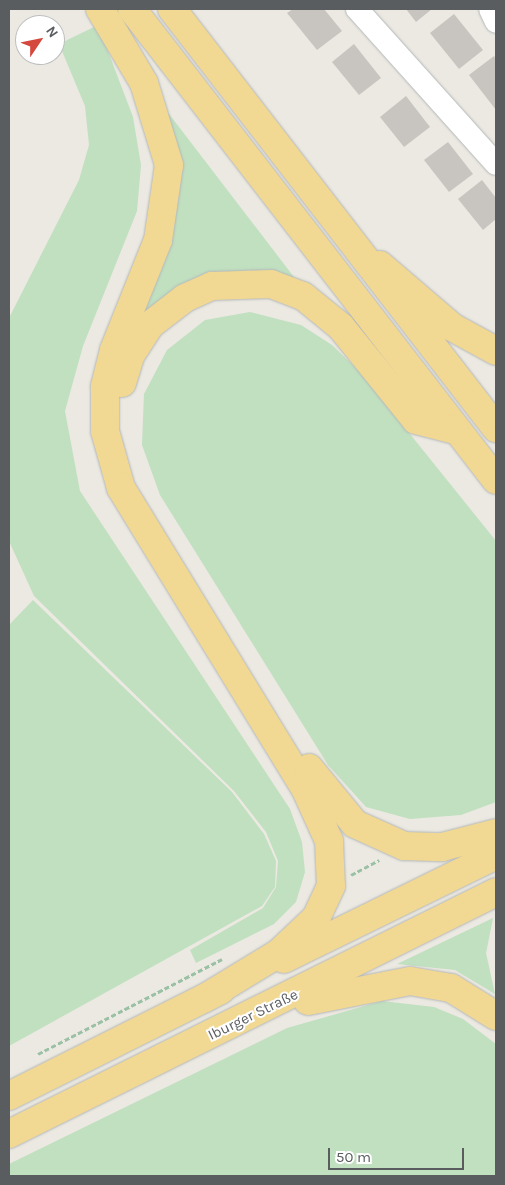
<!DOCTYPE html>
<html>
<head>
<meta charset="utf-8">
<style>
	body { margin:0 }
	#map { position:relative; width:505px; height:1185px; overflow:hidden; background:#ebe9e1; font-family:Karla,sans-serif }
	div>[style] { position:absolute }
	.green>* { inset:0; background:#c0e0c0 }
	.building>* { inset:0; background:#c8c5c0 }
	.path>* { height:3px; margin-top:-1.5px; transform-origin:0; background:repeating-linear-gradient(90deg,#9ac0a5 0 5px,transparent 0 7.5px) }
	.roads { filter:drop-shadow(0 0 1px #b4b7ba) drop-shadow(0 0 1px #b4b7ba) }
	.minor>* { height:22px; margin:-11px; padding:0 11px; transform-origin:11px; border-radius:11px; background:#fff }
	.highway>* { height:28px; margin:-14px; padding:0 14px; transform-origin:14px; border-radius:14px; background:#f1d893 }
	span { translate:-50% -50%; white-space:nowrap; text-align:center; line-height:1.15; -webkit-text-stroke:4px #fff; paint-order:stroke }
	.street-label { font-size:15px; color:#5a5d60 }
	.frame { position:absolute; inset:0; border:10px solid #5a5d60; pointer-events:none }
	.north { position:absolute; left:15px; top:15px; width:50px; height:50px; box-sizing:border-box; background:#fff; border:1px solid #bdbebf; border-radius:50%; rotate:56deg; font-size:14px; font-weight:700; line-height:20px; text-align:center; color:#5a5d60 }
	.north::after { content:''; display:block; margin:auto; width:18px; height:22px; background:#d5483d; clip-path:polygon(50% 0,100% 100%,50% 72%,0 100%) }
	.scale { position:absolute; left:328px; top:1148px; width:136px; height:22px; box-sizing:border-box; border:2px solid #5a5d60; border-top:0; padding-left:6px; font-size:15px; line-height:18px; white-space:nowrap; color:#5a5d60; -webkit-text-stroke:4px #fff; paint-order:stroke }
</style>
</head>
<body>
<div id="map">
	<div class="green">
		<i style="clip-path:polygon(98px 25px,133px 117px,141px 165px,137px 211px,83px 346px,65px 411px,80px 491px,290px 809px,302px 842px,305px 872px,296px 902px,274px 924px,196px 963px,190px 950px,263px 908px,276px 887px,278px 861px,266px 832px,234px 791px,34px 596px,9px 541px,9px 318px,79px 180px,89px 145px,85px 106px,59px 44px)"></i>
		<i style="clip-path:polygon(166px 110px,297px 281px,248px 270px,205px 279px,137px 325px)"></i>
		<i style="clip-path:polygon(250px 312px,301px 325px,332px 345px,361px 373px,496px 541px,496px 802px,461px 815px,410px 819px,366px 807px,328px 765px,160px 495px,142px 445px,144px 394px,167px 350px,205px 320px)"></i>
		<i style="clip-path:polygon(33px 600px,232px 792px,264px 834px,276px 861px,275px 887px,262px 906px,9px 1046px,9px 625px)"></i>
		<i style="clip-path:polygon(493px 918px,486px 953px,495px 994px,455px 970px,397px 964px)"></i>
		<i style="clip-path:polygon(382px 1001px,434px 1007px,463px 1019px,496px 1044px,496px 1176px,9px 1176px,9px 1164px,287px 1028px)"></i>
	</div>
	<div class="building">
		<i style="clip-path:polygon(293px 9px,324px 9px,342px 31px,317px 50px,287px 13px)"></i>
		<i style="clip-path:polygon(406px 9px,432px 9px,416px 22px)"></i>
		<i style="clip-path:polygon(454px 14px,483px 50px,459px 69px,430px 33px)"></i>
		<i style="clip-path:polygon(354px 44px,381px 78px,359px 95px,332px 62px)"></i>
		<i style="clip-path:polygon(494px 56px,496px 59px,496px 110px,469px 75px)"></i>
		<i style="clip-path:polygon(406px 96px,430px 127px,404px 147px,380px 117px)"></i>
		<i style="clip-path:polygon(448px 142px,473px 174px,449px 192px,424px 160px)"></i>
		<i style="clip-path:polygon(482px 180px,496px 198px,496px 219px,483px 230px,458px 199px)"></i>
	</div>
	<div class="path">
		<i style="left:351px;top:875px;width:32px;rotate:-28deg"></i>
		<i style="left:38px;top:1054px;width:207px;rotate:-27.3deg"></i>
	</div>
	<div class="roads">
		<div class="minor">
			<i style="left:357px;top:9px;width:208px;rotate:48.1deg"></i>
			<i style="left:490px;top:9px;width:14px;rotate:65deg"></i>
		</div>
		<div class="highway">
			<i style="left:100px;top:9px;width:86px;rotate:59.3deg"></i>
			<i style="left:144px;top:83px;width:86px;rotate:73deg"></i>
			<i style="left:169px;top:165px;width:76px;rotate:98.3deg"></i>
			<i style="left:158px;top:240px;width:118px;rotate:111.8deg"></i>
			<i style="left:114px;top:350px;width:38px;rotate:104deg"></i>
			<i style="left:105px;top:387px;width:44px;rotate:90deg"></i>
			<i style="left:105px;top:431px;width:59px;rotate:74.3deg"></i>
			<i style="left:121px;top:488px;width:354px;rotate:58.5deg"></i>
			<i style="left:306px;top:790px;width:56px;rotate:65.7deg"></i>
			<i style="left:329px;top:841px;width:45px;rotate:87.5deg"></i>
			<i style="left:331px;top:886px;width:35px;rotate:115deg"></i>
			<i style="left:316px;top:918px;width:51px;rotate:136.6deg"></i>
			<i style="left:279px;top:953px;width:87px;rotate:148.7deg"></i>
			<i style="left:132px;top:9px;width:595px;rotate:52.3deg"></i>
			<i style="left:172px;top:9px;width:530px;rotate:52.29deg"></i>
			<i style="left:380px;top:265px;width:95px;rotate:40.7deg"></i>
			<i style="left:452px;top:327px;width:50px;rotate:28.6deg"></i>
			<i style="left:122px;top:383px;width:28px;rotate:-73deg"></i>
			<i style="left:130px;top:356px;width:37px;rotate:-57deg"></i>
			<i style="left:150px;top:325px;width:44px;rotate:-37.6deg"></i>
			<i style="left:185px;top:298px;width:30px;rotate:-24deg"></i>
			<i style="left:212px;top:286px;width:59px;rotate:-1.9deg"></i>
			<i style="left:271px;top:284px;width:34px;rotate:21deg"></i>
			<i style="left:303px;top:296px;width:49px;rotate:39.2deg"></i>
			<i style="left:341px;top:327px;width:119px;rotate:51.1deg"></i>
			<i style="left:416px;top:420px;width:40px;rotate:14.4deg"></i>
			<i style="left:309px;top:768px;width:72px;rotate:50.6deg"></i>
			<i style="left:355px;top:824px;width:54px;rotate:24.2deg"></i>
			<i style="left:404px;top:846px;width:38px;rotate:2deg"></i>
			<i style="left:442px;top:847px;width:56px;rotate:-14.5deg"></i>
			<i style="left:284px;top:959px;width:236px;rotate:-26.1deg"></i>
			<i style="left:308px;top:1001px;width:104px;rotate:-11.1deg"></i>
			<i style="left:410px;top:981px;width:42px;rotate:9.7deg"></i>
			<i style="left:451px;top:988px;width:53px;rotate:31.9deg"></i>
			<i style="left:9px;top:1096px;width:237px;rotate:-26.6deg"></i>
			<i style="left:9px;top:1134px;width:544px;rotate:-26.42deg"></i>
		</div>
	</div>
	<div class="street-label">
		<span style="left:253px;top:1015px;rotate:-26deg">Iburger Straße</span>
	</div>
	<div class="frame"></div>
	<div class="north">N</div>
	<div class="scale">50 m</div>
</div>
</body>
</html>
